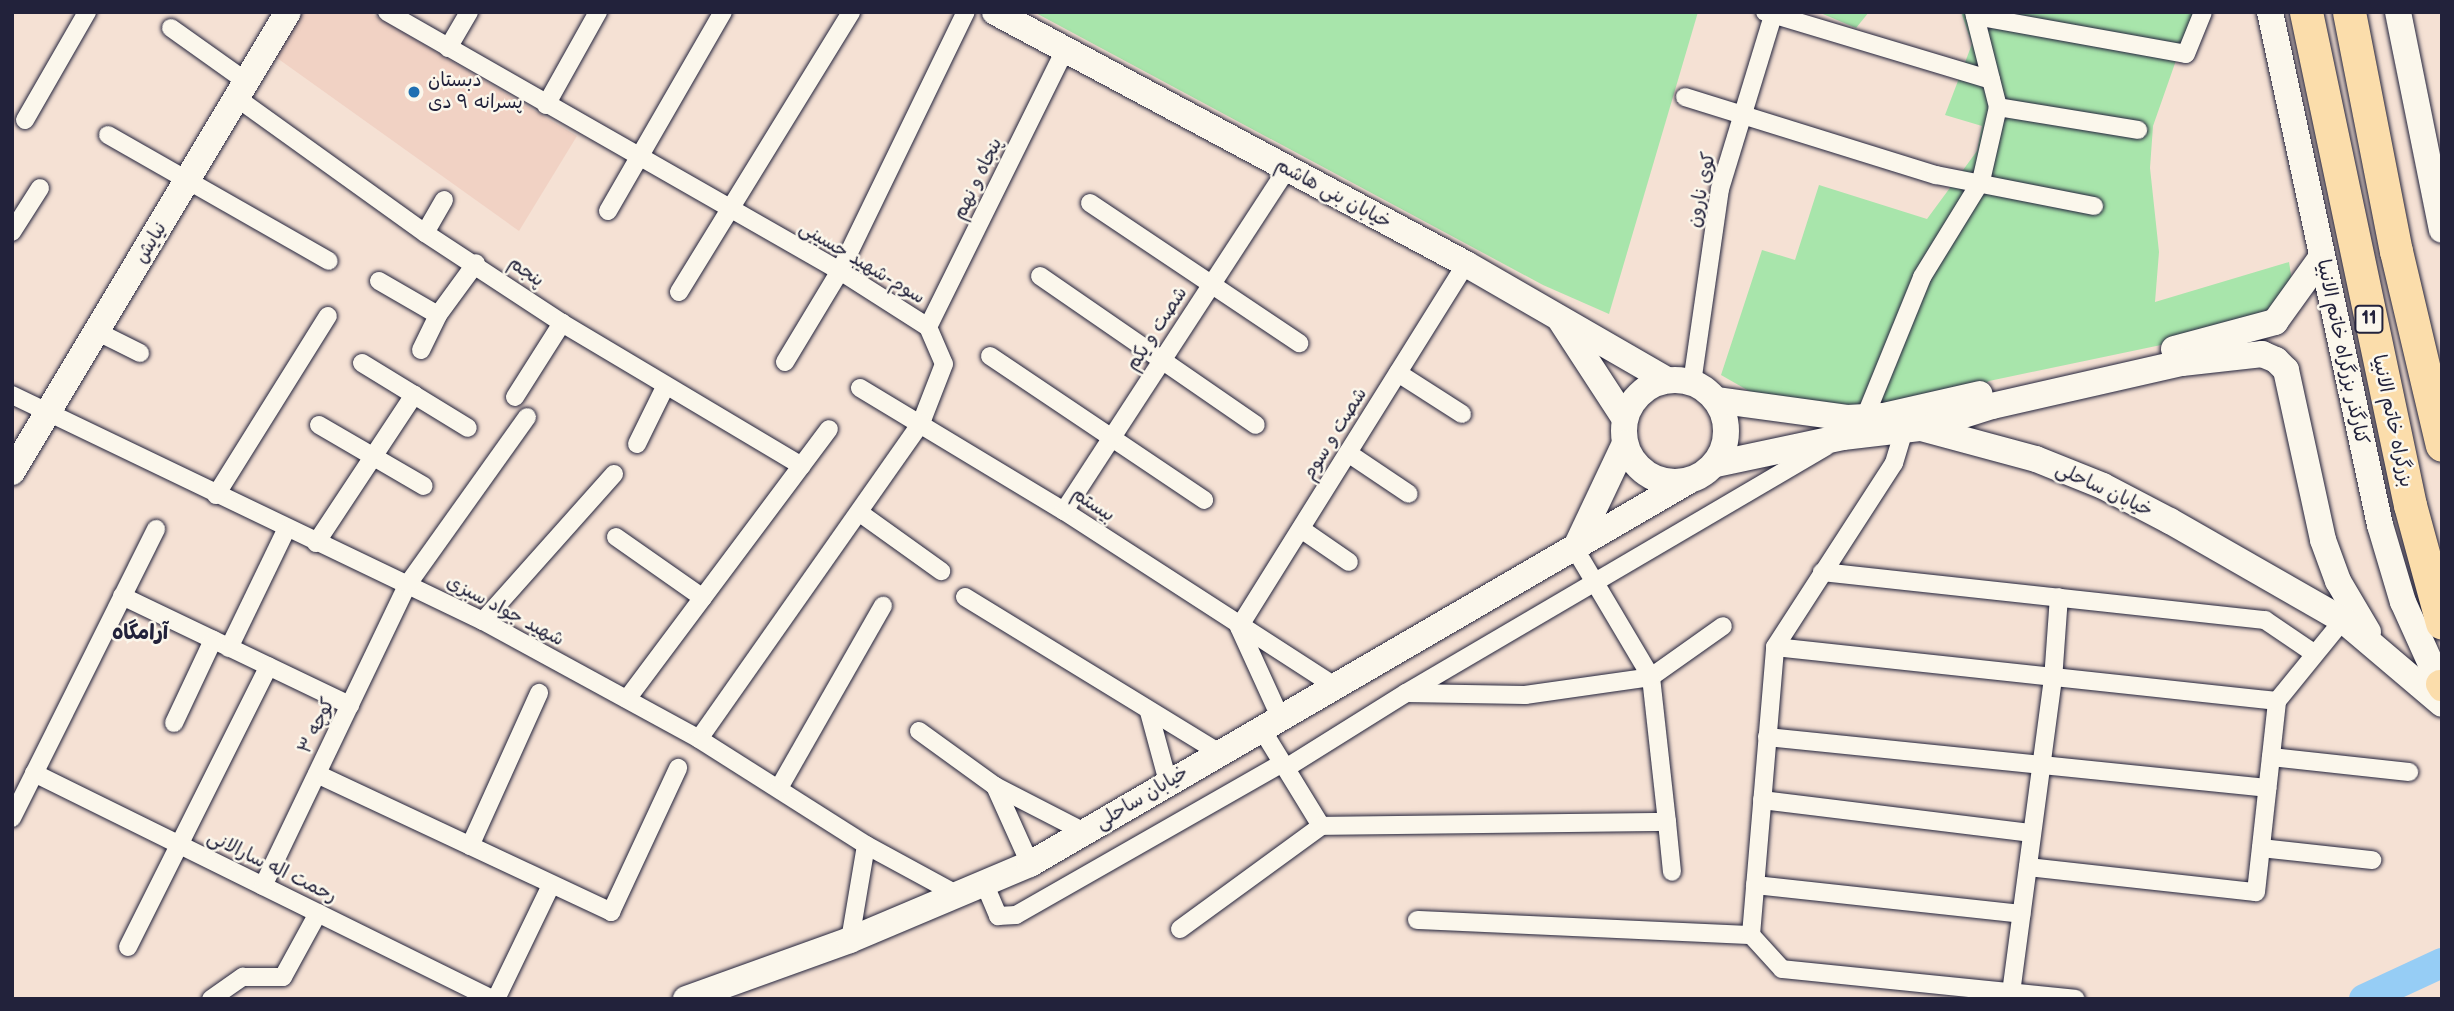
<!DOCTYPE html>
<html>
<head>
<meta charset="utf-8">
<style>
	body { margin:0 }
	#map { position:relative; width:2454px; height:1011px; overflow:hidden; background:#f5e1d4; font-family:"Balsamiq Sans","Playpen Sans Arabic",sans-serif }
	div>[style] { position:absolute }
	.built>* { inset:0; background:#f1d2c4 }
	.green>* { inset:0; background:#a8e5ab }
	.river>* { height:30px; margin:-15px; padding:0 15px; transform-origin:15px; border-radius:15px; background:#96cdf5 }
	.roads { filter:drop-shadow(0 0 2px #22223b) drop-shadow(0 0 2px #22223b) }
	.street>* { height:18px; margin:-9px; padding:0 9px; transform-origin:9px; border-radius:9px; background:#fbf7ec }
	.secondary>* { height:26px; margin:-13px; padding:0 13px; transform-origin:13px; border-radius:13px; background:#fbf7ec }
	.secondary>.ring { margin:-13px; padding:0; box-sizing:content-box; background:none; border:26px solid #fbf7ec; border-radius:50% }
	.primary>* { height:28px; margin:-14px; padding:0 14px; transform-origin:14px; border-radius:14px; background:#fbddab }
	.highway>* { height:33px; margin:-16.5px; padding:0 16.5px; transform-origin:16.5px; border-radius:16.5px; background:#fbddab }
	.dots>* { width:19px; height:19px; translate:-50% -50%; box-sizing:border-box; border:4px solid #fbf7ec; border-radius:50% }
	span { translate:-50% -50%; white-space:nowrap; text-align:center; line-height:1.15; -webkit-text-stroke:5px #fbf7ec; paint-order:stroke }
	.shield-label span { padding:2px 5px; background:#fbf7ec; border:2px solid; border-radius:5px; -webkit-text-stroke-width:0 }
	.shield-label { font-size:18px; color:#22223b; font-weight:700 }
	.poi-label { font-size:19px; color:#22223b }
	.left { translate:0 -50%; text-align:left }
	.street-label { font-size:19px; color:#22223b }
	.neighbourhood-label { font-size:21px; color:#22223b; font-weight:700 }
	.frame { position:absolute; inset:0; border:14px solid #22223b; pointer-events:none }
</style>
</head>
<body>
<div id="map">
	<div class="built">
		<i style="clip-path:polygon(281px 12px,369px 12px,577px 136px,519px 231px,263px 48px)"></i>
	</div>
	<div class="green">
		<i style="clip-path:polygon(1034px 12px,1698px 12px,1609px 314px,1543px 285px)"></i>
		<i style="clip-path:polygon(1818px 12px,1869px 12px,1856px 28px)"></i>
		<i style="clip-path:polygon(1961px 12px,2193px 12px,2153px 126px,2150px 168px,2159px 252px,2155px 302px,2289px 262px,2292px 281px,2279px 300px,2260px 316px,2204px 336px,1989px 381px,1948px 410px,1928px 418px,1756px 395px,1721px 375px,1762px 250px,1795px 260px,1819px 185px,1927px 219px,1977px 151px,1982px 126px,1945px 115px,1972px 44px)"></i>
	</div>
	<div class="river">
		<i style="left:2364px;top:999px;width:86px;rotate:-24.8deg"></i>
	</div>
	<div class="roads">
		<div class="street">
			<i style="left:387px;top:12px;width:522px;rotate:29.76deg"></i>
			<i style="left:840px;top:271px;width:104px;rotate:32.5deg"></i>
			<i style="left:928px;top:327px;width:40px;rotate:66.6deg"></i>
			<i style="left:944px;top:364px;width:63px;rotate:111.3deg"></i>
			<i style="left:921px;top:423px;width:386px;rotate:125.1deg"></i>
			<i style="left:1765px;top:12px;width:236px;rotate:16.7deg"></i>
			<i style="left:1975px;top:16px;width:214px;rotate:10.2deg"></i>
			<i style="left:2186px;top:54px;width:45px;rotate:-68deg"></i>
			<i style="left:171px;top:28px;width:93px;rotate:35.4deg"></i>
			<i style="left:448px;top:48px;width:42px;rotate:-59.7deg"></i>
			<i style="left:1685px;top:97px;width:263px;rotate:17.3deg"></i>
			<i style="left:1936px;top:175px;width:161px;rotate:11.1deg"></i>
			<i style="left:237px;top:98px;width:231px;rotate:35.7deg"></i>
			<i style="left:425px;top:233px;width:164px;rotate:33.3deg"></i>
			<i style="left:562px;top:323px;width:279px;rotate:30.8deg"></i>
			<i style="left:546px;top:105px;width:107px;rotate:-60.8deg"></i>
			<i style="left:1998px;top:107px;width:142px;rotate:9.3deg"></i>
			<i style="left:25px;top:120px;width:125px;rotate:-60.1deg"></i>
			<i style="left:108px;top:135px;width:254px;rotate:29.7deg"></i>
			<i style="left:1090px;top:203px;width:252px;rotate:33.8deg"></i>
			<i style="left:608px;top:211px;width:230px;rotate:-60deg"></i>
			<i style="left:12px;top:232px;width:52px;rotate:-57.5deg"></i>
			<i style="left:425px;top:233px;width:38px;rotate:-60deg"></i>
			<i style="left:1040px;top:276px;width:262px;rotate:34.6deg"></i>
			<i style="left:379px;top:281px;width:68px;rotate:30deg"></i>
			<i style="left:679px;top:292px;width:329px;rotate:-58.4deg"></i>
			<i style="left:928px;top:327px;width:309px;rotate:-63.7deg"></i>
			<i style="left:98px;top:332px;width:47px;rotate:26.6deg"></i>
			<i style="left:421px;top:350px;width:39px;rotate:-64deg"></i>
			<i style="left:438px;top:315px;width:64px;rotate:-53.8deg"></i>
			<i style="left:990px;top:356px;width:258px;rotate:33.9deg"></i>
			<i style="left:785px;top:362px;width:106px;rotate:-58.9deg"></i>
			<i style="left:840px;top:271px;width:288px;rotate:-64.1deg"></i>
			<i style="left:362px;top:363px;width:124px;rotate:31.5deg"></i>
			<i style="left:1398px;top:373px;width:76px;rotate:32.6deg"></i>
			<i style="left:1692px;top:383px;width:196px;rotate:-81.8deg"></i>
			<i style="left:1720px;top:189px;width:185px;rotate:-73deg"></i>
			<i style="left:860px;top:388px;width:238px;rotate:31.1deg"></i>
			<i style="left:1064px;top:511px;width:322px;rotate:32.9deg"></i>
			<i style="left:12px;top:395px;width:522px;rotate:25.63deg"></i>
			<i style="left:483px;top:621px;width:246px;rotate:28.6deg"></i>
			<i style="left:699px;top:739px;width:198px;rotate:32.4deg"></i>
			<i style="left:866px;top:845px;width:107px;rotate:28.5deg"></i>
			<i style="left:515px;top:397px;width:88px;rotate:-57.6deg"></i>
			<i style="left:1865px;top:417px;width:151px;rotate:-67.8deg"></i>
			<i style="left:1922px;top:277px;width:113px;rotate:-58.4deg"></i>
			<i style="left:1981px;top:181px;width:76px;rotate:-77.1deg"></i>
			<i style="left:1998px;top:107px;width:98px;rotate:-104.2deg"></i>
			<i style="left:319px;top:425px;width:121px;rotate:30.2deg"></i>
			<i style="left:637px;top:444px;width:64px;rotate:-63.8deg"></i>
			<i style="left:1348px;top:453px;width:73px;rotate:33.9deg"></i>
			<i style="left:216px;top:495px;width:211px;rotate:-58deg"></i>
			<i style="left:1064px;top:511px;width:407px;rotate:-56.9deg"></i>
			<i style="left:860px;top:513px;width:100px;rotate:35.6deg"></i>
			<i style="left:1301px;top:529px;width:58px;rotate:34.5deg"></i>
			<i style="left:616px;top:537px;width:106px;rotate:35deg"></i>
			<i style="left:316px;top:543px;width:178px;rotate:-56.5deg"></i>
			<i style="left:1822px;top:572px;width:446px;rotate:6.2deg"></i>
			<i style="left:2265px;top:620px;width:60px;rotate:34.2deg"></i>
			<i style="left:122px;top:596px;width:253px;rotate:25.6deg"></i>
			<i style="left:965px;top:597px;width:297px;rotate:31.5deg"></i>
			<i style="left:483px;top:621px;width:197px;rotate:-48.3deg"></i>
			<i style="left:1239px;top:627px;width:428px;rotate:-58deg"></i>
			<i style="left:1239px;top:627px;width:99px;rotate:65.5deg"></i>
			<i style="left:1775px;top:647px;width:505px;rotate:6.14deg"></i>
			<i style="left:229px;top:648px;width:131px;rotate:-64.2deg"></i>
			<i style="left:1406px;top:693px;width:487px;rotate:-30.4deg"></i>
			<i style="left:627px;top:699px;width:337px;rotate:-53.2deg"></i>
			<i style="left:1149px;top:712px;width:73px;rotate:74.8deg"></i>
			<i style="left:174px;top:723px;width:92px;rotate:-64.8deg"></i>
			<i style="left:1261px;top:728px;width:115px;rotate:58.5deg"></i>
			<i style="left:919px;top:731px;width:94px;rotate:35.9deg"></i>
			<i style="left:995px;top:786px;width:100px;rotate:27.3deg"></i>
			<i style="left:1767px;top:737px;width:503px;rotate:5.82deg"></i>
			<i style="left:2271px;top:757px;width:139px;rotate:6.2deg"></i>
			<i style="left:1286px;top:768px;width:142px;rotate:-32deg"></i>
			<i style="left:1406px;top:693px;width:119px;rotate:1deg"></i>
			<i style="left:1525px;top:695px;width:127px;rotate:-8.1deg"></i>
			<i style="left:1651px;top:677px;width:88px;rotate:-35.3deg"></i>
			<i style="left:34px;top:773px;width:511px;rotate:26.26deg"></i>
			<i style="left:317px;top:774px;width:325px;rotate:25.1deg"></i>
			<i style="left:611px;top:912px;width:159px;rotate:-65deg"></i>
			<i style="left:995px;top:786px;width:85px;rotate:65.8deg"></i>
			<i style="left:779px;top:788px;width:210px;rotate:-60.3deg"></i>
			<i style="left:1762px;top:800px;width:272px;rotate:7deg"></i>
			<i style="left:12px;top:818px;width:323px;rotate:-63.5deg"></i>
			<i style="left:1667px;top:822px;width:50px;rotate:84.3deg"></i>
			<i style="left:470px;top:846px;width:168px;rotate:-65.7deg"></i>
			<i style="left:2261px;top:848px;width:112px;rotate:6.2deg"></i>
			<i style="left:2028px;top:867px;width:229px;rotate:6.3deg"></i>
			<i style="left:2256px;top:892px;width:192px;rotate:-83.7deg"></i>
			<i style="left:2277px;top:701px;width:104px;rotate:-50.8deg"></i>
			<i style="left:985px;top:885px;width:34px;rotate:67deg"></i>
			<i style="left:998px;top:916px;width:18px;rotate:-3deg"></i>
			<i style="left:1016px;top:915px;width:307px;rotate:-29.7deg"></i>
			<i style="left:1755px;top:885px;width:268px;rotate:6.2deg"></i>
			<i style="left:263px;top:886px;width:335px;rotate:-64.4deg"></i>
			<i style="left:408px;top:584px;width:205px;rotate:-54.5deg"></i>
			<i style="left:1417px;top:920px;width:334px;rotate:2.6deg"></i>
			<i style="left:1751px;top:935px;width:289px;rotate:-85.2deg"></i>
			<i style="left:1775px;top:647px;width:219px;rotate:-57.1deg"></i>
			<i style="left:1894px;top:463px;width:34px;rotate:-73deg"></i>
			<i style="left:1180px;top:929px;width:175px;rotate:-36.1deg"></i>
			<i style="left:1321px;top:826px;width:346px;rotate:-0.7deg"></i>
			<i style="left:1667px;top:822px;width:146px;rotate:-96.3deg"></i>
			<i style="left:1651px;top:677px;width:149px;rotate:-120.7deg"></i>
			<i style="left:1751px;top:935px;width:46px;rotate:47.6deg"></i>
			<i style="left:1782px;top:969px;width:295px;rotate:5.8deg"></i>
			<i style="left:850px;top:940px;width:96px;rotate:-80.4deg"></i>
			<i style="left:128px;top:947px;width:314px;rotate:-63.4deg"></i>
			<i style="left:2011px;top:993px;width:316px;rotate:-82.4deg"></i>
			<i style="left:2053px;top:680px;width:83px;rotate:-85.9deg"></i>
			<i style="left:211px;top:999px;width:39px;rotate:-35deg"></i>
			<i style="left:243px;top:977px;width:40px"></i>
			<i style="left:283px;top:977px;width:73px;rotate:-61.3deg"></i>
			<i style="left:496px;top:999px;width:127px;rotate:-64.2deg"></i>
		</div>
		<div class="secondary">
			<i style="left:995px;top:12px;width:534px;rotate:28.15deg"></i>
			<i style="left:1466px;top:264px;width:232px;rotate:30deg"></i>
			<i style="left:2270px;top:12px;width:525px;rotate:77.9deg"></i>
			<i style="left:2380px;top:525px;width:80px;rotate:73.4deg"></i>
			<i style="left:2403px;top:602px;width:90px;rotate:65.7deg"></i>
			<i style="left:2398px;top:12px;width:222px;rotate:78.6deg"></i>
			<i style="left:1561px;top:321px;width:117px;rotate:56.9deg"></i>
			<i style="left:2174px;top:349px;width:105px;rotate:-15deg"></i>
			<i style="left:2275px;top:322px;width:79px;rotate:-54.3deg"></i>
			<i class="ring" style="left:1624px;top:380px;width:76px;height:76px"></i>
			<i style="left:1716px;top:400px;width:132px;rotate:7.8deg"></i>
			<i style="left:1847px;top:418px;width:37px;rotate:-3deg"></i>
			<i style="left:1884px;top:416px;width:98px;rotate:-12.9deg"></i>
			<i style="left:1922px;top:428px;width:73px;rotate:-17.4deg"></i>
			<i style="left:1992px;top:406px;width:195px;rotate:-12.8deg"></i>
			<i style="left:2182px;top:363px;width:81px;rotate:-6.4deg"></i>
			<i style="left:2262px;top:354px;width:15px;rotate:23deg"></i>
			<i style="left:2276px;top:360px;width:14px;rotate:45deg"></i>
			<i style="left:2286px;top:370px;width:174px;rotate:77.7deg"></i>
			<i style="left:2323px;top:540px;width:44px;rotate:69.9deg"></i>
			<i style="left:2338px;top:581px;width:59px;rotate:59.5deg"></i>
			<i style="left:1716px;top:464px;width:130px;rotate:-12deg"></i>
			<i style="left:1843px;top:437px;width:79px;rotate:-6.6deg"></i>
			<i style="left:1921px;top:428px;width:119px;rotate:15.1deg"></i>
			<i style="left:2036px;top:459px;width:72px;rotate:21.9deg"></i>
			<i style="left:2103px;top:486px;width:76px;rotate:27.6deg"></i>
			<i style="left:2170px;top:521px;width:199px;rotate:29.8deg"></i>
			<i style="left:2343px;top:620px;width:130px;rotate:40.3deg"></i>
			<i style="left:12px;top:472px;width:536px;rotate:-59.04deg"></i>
			<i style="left:1575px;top:549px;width:117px;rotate:-64.7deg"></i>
			<i style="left:686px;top:999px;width:174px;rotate:-19.8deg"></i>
			<i style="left:850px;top:940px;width:195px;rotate:-22.9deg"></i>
			<i style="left:1030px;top:864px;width:760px;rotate:-30.18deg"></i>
		</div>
		<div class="primary">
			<i style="left:2440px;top:684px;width:4px;rotate:56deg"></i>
		</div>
		<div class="highway">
			<i style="left:2306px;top:12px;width:504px;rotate:78.09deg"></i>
			<i style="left:2410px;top:505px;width:122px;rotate:74.8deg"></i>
			<i style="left:2349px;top:12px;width:244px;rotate:78.9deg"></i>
			<i style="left:2396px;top:251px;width:199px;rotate:76.7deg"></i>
		</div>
	</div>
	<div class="dots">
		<i style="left:414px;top:92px;background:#1f6fb2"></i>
	</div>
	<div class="shield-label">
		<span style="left:2369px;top:319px">11</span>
	</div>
	<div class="poi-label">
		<span class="left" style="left:428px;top:92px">دبستان<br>پسرانه ۹ دی</span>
	</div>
	<div class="street-label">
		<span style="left:978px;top:179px;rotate:-64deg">پنجاه و نهم</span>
		<span style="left:1702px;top:190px;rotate:-78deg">کوی نارون</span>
		<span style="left:1333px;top:194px;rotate:28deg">خیابان بنی هاشم</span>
		<span style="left:151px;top:243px;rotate:-59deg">نیایش</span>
		<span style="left:862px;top:263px;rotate:31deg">سوم-شهید حسینی</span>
		<span style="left:526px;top:272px;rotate:35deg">پنجم</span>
		<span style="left:1157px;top:329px;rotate:-57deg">شصت و یکم</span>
		<span style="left:2342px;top:352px;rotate:78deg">کنارگذر بزرگراه خاتم الانبیا</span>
		<span style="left:2392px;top:421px;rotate:78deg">بزرگراه خاتم الانبیا</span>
		<span style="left:1335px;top:434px;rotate:-58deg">شصت و سوم</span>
		<span style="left:2104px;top:490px;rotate:25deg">خیابان ساحلی</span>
		<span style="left:1093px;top:505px;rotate:33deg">بیستم</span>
		<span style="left:505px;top:611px;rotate:28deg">شهید جواد سبزی</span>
		<span style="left:317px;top:726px;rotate:-64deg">کوچه ۳</span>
		<span style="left:1142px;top:798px;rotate:-31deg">خیابان ساحلی</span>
		<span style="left:272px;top:867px;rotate:26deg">رحمت اله سارالانی</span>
	</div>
	<div class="neighbourhood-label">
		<span style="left:140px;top:633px">آرامگاه</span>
	</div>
	<div class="frame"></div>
</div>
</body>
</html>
